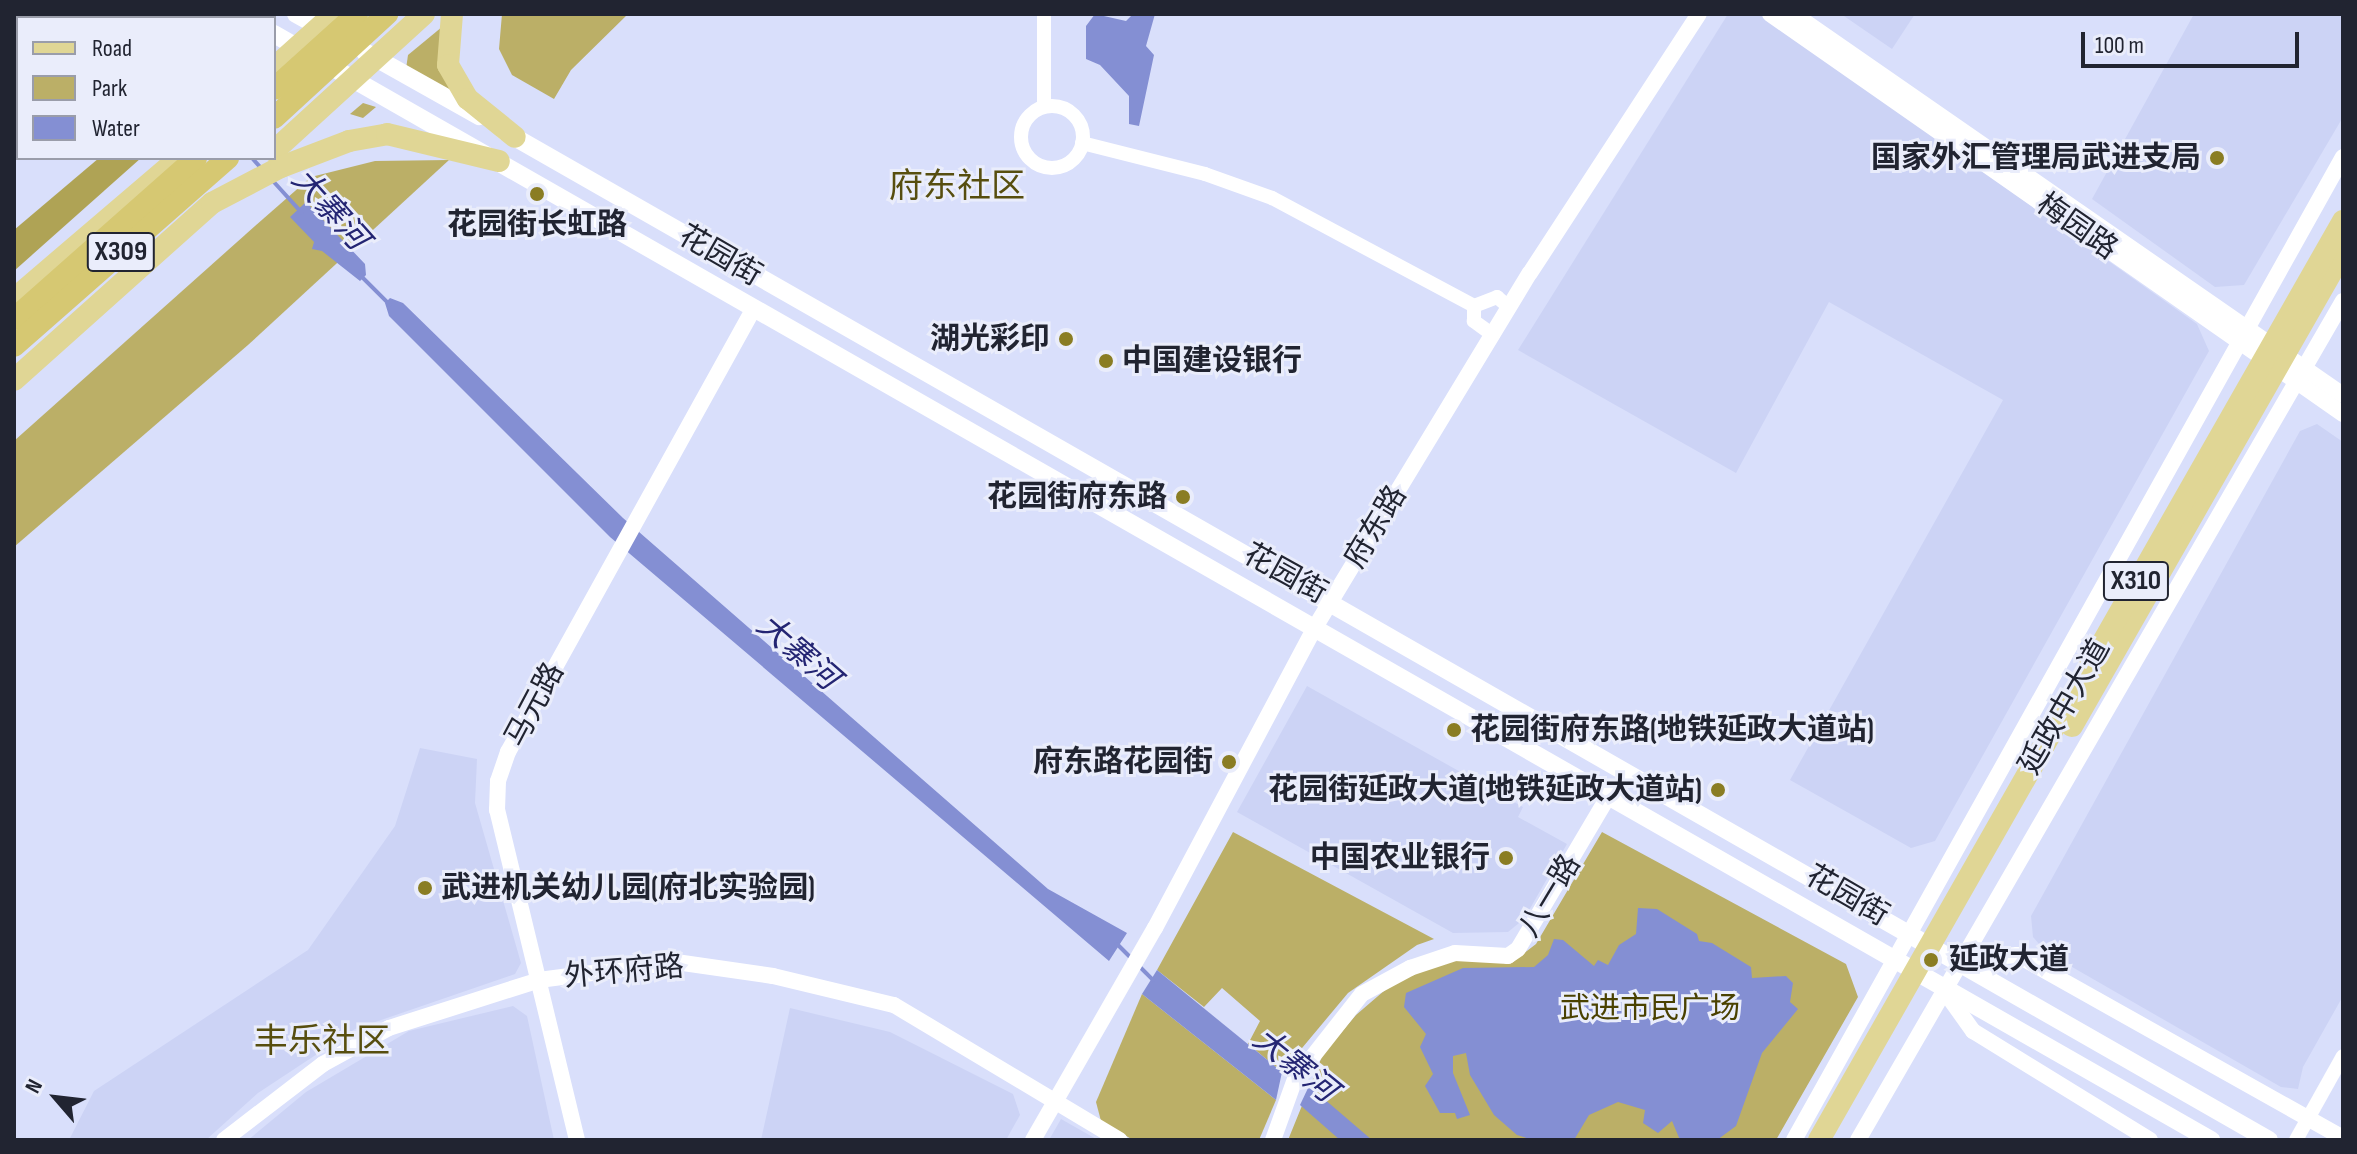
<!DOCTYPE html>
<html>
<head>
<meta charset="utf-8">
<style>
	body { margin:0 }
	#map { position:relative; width:2357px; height:1154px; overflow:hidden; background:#d9dffb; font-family:"Sofia Sans Condensed","Noto Sans SC",sans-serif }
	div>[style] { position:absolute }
	.built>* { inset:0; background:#ccd3f5 }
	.green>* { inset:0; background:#bbaf67 }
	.forest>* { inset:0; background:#afa355 }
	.water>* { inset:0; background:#848fd3 }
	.stream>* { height:4px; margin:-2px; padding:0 2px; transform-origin:2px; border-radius:2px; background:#848fd3 }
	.minor>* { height:14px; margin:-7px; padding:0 7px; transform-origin:7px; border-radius:7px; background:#fff }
	.minor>.ring { margin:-7px; padding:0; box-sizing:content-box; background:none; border:14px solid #fff; border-radius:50% }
	.tertiary>* { height:16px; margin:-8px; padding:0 8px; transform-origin:8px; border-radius:8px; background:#fff }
	.secondary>* { height:18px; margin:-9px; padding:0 9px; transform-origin:9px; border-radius:9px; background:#fff }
	.primary>* { height:22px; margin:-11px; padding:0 11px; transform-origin:11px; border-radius:11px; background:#e0d695 }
	.trunk>* { height:22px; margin:-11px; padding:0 11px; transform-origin:11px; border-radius:11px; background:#d6c872 }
	.dots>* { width:22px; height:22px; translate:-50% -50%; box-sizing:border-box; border:4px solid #eaedfb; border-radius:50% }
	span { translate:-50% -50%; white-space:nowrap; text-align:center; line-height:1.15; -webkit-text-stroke:6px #eaedfb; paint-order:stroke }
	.shield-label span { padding:2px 6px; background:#eaedfb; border:2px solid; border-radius:6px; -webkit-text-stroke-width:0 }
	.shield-label { font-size:28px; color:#212431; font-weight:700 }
	.poi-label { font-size:30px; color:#212431; font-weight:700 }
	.right { translate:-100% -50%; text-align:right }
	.left { translate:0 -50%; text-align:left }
	.street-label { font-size:30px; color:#212431 }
	.park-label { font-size:30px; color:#4a4100 }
	.water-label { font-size:32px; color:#242573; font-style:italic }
	.quarter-label { font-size:34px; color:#574e0f }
	.frame { position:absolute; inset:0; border:16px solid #212431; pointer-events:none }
	.legend { position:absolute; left:16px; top:16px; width:260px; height:144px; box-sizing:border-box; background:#eaedfb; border:2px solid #9a9daa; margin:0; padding:10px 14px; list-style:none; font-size:24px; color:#212431 }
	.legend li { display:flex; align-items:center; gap:16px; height:40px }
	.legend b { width:40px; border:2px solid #9a9daa }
	.north { position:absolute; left:16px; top:1058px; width:80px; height:80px; -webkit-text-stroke:6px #eaedfb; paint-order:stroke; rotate:298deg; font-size:22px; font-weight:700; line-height:32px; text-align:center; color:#212431 }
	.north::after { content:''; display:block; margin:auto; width:28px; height:36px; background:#212431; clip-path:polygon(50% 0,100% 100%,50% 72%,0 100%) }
	.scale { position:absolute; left:2081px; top:32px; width:218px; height:36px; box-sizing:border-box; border:4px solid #212431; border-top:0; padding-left:10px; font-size:24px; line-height:28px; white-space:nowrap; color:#212431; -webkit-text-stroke:6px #eaedfb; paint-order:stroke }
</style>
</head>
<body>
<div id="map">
	<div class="built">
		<i style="clip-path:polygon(1728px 14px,1761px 14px,2197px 324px,2209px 351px,1935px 841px,1911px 848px,1790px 780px,2003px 400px,1829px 302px,1736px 473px,1518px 350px)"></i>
		<i style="clip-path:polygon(1841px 14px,1915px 14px,1892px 49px)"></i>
		<i style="clip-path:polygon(2194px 14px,2343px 14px,2343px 117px,2244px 285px,2215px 287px,2092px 199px)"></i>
		<i style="clip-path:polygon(2317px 424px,2343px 442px,2343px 996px,2303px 1067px,2298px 1089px,2281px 1087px,2046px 952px,2033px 937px,2031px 916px,2300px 431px)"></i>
		<i style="clip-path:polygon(1307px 686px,1523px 807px,1518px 817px,1567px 844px,1524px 919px,1508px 932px,1453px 933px,1237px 812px)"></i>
		<i style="clip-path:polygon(420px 748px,477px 759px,475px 803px,521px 963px,515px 974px,355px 1029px,258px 1093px,206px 1140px,69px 1140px,94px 1091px,308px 950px,395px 826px)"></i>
		<i style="clip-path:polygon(513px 1006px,527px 1016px,554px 1140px,248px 1140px,306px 1092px,409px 1031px)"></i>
		<i style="clip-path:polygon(790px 1008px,890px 1032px,1013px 1094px,1020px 1115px,1006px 1140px,761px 1140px)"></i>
		<i style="clip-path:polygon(1061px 1119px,1098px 1140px,1049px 1140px)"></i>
	</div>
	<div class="green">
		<i style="clip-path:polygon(502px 14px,628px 14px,571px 70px,554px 99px,512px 75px,499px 49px)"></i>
		<i style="clip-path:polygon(448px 22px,451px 96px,406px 69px,408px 55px)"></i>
		<i style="clip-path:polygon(363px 103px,376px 107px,363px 118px,350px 114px)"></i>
		<i style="clip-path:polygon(449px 160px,248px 345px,14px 547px,14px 441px,255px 226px,311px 177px,375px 161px)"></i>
		<i style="clip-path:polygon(1233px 832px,1434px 939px,1417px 945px,1348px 993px,1282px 1072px,1248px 1044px,1260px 1021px,1222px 988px,1204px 1007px,1157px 970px)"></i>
		<i style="clip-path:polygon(1602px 832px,1846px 964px,1858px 997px,1776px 1140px,1288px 1140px,1323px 1054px,1356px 1015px,1399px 978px,1429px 963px,1523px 954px,1536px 944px)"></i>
		<i style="clip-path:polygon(1142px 994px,1276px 1100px,1259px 1140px,1133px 1140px,1101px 1121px,1096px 1102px)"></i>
	</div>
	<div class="forest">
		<i style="clip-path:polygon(99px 158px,141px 158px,14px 271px,14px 230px)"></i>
	</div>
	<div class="water">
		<i style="clip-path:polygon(1095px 14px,1126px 21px,1133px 14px,1155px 14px,1146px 46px,1154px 55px,1139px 126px,1129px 124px,1129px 96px,1100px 65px,1086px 59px,1086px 26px)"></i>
		<i style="clip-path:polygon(306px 202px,365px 264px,366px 275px,360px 281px,322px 251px,312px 249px,314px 242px,290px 217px)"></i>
		<i style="clip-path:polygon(390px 298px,403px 303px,623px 518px,1048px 889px,1127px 933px,1109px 961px,610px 537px,389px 316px,385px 303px)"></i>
		<i style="clip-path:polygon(1638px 908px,1657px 909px,1697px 934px,1699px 941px,1712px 943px,1751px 967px,1752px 978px,1786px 976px,1793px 983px,1790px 1002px,1798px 1009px,1762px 1053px,1736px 1126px,1717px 1140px,1680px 1140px,1672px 1121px,1658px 1133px,1643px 1123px,1645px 1110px,1618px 1102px,1589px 1115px,1574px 1140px,1533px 1140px,1517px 1135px,1494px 1115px,1470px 1075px,1466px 1053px,1453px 1056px,1453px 1073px,1470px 1115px,1457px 1119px,1455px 1113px,1440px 1113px,1425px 1086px,1433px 1074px,1420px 1047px,1426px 1034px,1404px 1007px,1406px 993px,1463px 968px,1534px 967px,1548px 955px,1554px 939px,1563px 940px,1594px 966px,1598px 960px,1608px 965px,1619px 945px,1636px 934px)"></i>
		<i style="clip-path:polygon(1157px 970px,1282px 1072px,1276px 1100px,1142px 994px)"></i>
		<i style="clip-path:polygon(1309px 1086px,1372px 1140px,1340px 1140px,1300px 1105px)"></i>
	</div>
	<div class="stream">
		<i style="left:252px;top:158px;width:15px;rotate:48deg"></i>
		<i style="left:273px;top:181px;width:43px;rotate:47.8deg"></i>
		<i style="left:360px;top:275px;width:42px;rotate:45deg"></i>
		<i style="left:1117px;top:944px;width:23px;rotate:45deg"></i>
		<i style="left:1139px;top:966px;width:20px;rotate:45deg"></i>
	</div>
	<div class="minor">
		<i style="left:1044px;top:14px;width:92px;rotate:90deg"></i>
		<i class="ring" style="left:1021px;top:106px;width:48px;height:48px"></i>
		<i style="left:1082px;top:143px;width:127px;rotate:14.1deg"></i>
		<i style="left:1205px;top:174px;width:71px;rotate:19.7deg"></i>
		<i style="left:1272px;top:198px;width:229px;rotate:28.1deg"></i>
		<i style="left:1493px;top:335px;width:24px;rotate:-144deg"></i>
		<i style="left:1474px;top:321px;width:15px;rotate:-90deg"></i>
		<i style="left:1474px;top:306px;width:25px;rotate:-21deg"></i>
		<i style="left:1497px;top:297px;width:16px;rotate:40deg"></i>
		<i style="left:2296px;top:1140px;width:96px;rotate:-60.8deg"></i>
	</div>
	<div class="tertiary">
		<i style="left:1770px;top:14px;width:699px;rotate:34.92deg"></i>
		<i style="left:1794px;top:14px;width:668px;rotate:34.76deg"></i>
		<i style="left:1961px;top:960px;width:56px;rotate:-5.1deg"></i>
		<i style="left:2017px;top:955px;width:374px;rotate:29.3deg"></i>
		<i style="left:1943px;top:989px;width:52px;rotate:54.5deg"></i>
		<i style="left:1973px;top:1031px;width:208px;rotate:31.6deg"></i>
		<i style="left:224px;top:1140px;width:125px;rotate:-37.5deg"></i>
		<i style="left:323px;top:1064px;width:75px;rotate:-28.6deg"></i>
		<i style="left:389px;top:1028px;width:157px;rotate:-17.7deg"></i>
		<i style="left:539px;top:980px;width:138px;rotate:-7.5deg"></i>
		<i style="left:676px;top:962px;width:98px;rotate:8.2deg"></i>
		<i style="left:773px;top:976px;width:124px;rotate:13.5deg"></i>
		<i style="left:894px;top:1005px;width:263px;rotate:30.9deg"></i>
		<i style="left:577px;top:1140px;width:340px;rotate:-103.6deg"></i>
		<i style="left:497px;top:810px;width:29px;rotate:-88deg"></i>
		<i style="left:498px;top:781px;width:31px;rotate:-71deg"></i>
		<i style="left:508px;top:752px;width:508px;rotate:-61.01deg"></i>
		<i style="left:1033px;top:1140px;width:245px;rotate:-60.1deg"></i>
		<i style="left:1155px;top:928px;width:339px;rotate:-62deg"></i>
		<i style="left:1314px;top:629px;width:416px;rotate:-58.8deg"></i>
		<i style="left:1530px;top:273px;width:309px;rotate:-56.9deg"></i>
		<i style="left:1273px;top:1140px;width:65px;rotate:-70.2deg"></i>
		<i style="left:1295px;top:1079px;width:108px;rotate:-51.8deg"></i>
		<i style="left:1362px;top:994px;width:55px;rotate:-28.4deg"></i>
		<i style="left:1410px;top:968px;width:47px;rotate:-18.4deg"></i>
		<i style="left:1455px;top:953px;width:53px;rotate:3.2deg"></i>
		<i style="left:1508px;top:956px;width:12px;rotate:-35deg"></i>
		<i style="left:1518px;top:949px;width:177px;rotate:-59.4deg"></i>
		<i style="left:1794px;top:1140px;width:1126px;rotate:-60.82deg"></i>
		<i style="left:1858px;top:1140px;width:969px;rotate:-59.97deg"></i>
	</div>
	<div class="secondary">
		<i style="left:239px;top:14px;width:8px;rotate:30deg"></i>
		<i style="left:296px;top:14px;width:37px;rotate:29deg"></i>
		<i style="left:274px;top:34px;width:2231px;rotate:29.73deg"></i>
		<i style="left:365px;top:52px;width:131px;rotate:29.3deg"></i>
		<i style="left:504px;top:131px;width:2033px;rotate:29.76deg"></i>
	</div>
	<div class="primary">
		<i style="left:208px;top:14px;width:6px;rotate:45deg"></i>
		<i style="left:452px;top:14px;width:51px;rotate:94.5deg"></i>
		<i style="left:448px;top:65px;width:39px;rotate:60deg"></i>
		<i style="left:468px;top:99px;width:60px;rotate:39deg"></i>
		<i style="left:274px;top:68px;width:81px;rotate:-42deg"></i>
		<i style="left:274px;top:151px;width:203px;rotate:-42.4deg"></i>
		<i style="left:14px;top:299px;width:217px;rotate:-40.5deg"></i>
		<i style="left:14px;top:380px;width:266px;rotate:-41.8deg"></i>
		<i style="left:212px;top:203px;width:78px;rotate:-27.6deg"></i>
		<i style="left:281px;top:167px;width:73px;rotate:-20.9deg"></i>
		<i style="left:349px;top:141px;width:39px;rotate:-10deg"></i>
		<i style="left:387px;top:134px;width:115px;rotate:13.6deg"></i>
		<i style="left:2072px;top:726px;width:546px;rotate:-60.24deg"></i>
		<i style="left:1819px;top:1140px;width:1058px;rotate:-60.31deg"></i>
	</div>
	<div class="trunk">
		<i style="left:274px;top:89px;width:112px;rotate:-42.1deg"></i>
		<i style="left:274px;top:118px;width:154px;rotate:-42.6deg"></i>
		<i style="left:14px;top:319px;width:243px;rotate:-41.5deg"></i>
		<i style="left:14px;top:346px;width:285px;rotate:-41.3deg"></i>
	</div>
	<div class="dots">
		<i style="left:2217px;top:158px;background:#8a7d23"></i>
		<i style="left:537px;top:194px;background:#8a7d23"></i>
		<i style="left:1066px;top:339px;background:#8a7d23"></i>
		<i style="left:1106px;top:361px;background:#8a7d23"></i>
		<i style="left:1183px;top:497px;background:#8a7d23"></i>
		<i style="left:1454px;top:730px;background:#8a7d23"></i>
		<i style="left:1229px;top:762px;background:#8a7d23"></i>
		<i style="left:1718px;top:790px;background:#8a7d23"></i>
		<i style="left:1506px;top:858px;background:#8a7d23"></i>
		<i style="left:425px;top:888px;background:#8a7d23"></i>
		<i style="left:1931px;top:960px;background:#8a7d23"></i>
	</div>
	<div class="shield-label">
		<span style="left:121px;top:252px">X309</span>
		<span style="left:2136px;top:581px">X310</span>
	</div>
	<div class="poi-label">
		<span class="right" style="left:2201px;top:158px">国家外汇管理局武进支局</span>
		<span style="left:537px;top:225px">花园街长虹路</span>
		<span class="right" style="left:1050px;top:339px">湖光彩印</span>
		<span class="left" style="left:1122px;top:361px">中国建设银行</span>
		<span class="right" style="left:1167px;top:497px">花园街府东路</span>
		<span class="left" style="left:1470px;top:730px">花园街府东路(地铁延政大道站)</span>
		<span class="right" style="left:1213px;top:762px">府东路花园街</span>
		<span class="right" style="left:1702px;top:790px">花园街延政大道(地铁延政大道站)</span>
		<span class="right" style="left:1490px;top:858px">中国农业银行</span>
		<span class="left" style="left:441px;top:888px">武进机关幼儿园(府北实验园)</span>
		<span class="left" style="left:1949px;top:960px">延政大道</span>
	</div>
	<div class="street-label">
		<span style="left:2077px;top:227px;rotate:35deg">梅园路</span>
		<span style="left:720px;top:256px;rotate:30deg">花园街</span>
		<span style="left:1376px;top:527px;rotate:-59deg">府东路</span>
		<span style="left:1285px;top:574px;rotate:29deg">花园街</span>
		<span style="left:535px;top:705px;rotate:-62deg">马元路</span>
		<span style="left:2065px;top:707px;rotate:-60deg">延政中大道</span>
		<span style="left:1550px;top:896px;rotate:-59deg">八一路</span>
		<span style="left:1847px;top:896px;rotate:30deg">花园街</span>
		<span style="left:624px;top:972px;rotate:-5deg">外环府路</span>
	</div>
	<div class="park-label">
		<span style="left:1650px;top:1009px">武进市民广场</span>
	</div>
	<div class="water-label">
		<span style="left:329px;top:210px;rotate:48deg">大寨河</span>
		<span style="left:797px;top:653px;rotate:41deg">大寨河</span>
		<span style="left:1294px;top:1066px;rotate:39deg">大寨河</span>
	</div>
	<div class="quarter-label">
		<span style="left:957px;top:187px">府东社区</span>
		<span style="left:322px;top:1042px">丰乐社区</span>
	</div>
	<div class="frame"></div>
	<ul class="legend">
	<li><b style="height:10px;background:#e0d695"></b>Road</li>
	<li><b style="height:22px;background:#bbaf67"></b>Park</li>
	<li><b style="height:22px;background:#848fd3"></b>Water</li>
	</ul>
	<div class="north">N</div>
	<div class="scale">100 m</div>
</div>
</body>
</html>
